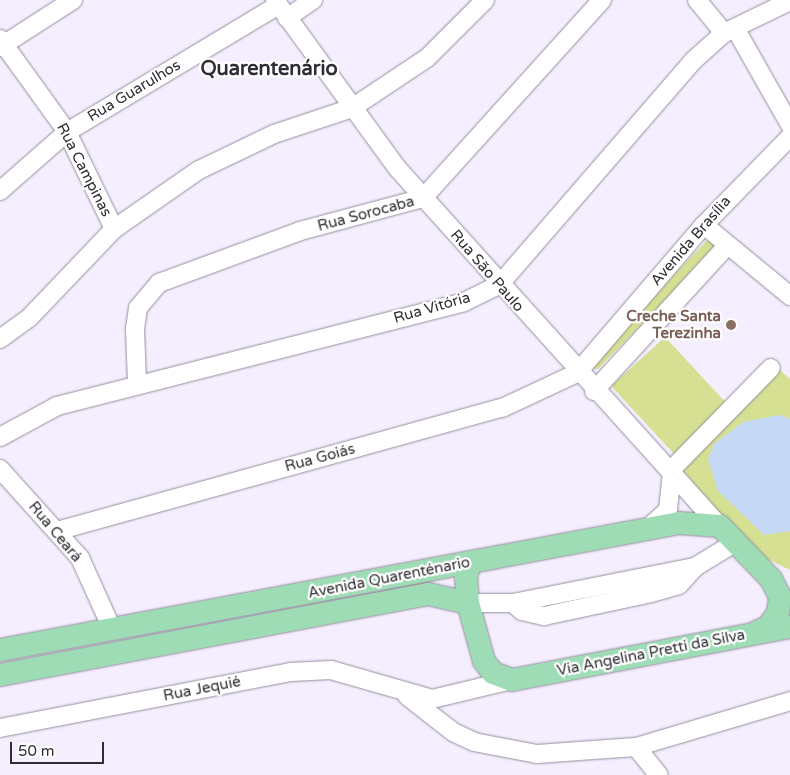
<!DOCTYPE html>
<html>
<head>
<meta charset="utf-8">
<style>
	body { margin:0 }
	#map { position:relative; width:790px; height:775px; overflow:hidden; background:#f5eeff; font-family:"Varela Round",sans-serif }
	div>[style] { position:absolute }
	.green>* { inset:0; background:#d6e092 }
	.water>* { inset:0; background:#c5d8f5 }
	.roads { filter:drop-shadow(0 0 1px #948e9d) drop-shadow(0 0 1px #948e9d) }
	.minor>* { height:18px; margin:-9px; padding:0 9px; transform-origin:9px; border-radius:9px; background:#fff }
	.major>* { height:22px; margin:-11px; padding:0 11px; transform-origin:11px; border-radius:11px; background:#9edcb6 }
	.dots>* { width:14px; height:14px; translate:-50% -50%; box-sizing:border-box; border:2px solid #fff; border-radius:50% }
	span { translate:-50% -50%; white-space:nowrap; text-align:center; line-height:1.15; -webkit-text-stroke:4.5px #fff; paint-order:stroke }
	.street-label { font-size:15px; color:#2f2d33 }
	.education-label { font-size:15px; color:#785e54; font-weight:700 }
	.right { translate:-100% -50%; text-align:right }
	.district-label { font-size:20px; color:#2f2d33; font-weight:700 }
	.scale { position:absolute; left:10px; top:742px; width:94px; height:22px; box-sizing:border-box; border:2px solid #2f2d33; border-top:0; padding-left:6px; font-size:15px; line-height:18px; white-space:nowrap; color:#2f2d33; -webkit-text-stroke:4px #fff; paint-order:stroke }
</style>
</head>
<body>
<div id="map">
	<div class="green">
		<i style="clip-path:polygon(709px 238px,716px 245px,714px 250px,598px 369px,591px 369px,589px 364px)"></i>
		<i style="clip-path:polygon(665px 337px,729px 406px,675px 455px,611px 386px)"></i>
		<i style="clip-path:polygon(779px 369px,790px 379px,790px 570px,761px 556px,733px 529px,681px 468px)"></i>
	</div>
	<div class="water">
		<i style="clip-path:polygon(780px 415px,790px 419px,790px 531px,764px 535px,718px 491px,708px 459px,714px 444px,743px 422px)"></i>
	</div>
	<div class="roads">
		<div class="minor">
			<i style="left:275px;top:0;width:209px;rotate:54deg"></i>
			<i style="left:398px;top:169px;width:481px;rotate:48deg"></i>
			<i style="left:697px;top:0;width:43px;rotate:50.7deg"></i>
			<i style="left:287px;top:18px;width:32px;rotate:-35deg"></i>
			<i style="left:735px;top:28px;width:112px;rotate:60.4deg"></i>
			<i style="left:0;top:39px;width:115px;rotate:54.2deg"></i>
			<i style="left:67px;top:132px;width:108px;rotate:64.1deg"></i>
			<i style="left:0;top:47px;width:87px;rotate:-32.8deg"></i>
			<i style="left:0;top:191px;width:89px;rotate:-41.4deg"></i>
			<i style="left:67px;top:132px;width:246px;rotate:-31deg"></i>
			<i style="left:704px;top:225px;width:112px;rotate:39.5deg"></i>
			<i style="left:0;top:339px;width:37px;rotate:-36deg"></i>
			<i style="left:30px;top:317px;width:122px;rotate:-46.3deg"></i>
			<i style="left:114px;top:229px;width:103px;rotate:-34.8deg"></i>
			<i style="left:199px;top:170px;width:83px;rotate:-25.6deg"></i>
			<i style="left:274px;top:134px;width:82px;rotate:-18.4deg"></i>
			<i style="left:352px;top:108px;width:90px;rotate:-33.7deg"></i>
			<i style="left:427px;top:58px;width:82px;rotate:-45deg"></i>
			<i style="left:137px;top:382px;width:53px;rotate:-92.2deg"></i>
			<i style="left:135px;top:329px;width:21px;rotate:-82deg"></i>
			<i style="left:138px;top:308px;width:33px;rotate:-50deg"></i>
			<i style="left:159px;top:283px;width:150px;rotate:-20.2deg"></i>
			<i style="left:300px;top:231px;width:127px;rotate:-15deg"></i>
			<i style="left:423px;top:198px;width:267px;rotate:-47.9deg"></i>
			<i style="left:594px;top:391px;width:197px;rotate:-47.5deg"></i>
			<i style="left:0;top:437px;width:65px;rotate:-28.5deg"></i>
			<i style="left:57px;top:406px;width:420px;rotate:-14.3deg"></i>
			<i style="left:464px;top:302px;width:39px;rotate:-26deg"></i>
			<i style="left:499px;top:285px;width:298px;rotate:-49.1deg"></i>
			<i style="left:694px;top:60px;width:40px;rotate:-42deg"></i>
			<i style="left:724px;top:33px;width:73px;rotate:-25.9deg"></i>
			<i style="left:0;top:469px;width:120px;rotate:48deg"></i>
			<i style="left:80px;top:558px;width:78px;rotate:65.7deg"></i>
			<i style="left:670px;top:471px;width:144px;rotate:-45.6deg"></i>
			<i style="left:648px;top:528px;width:27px;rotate:-42deg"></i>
			<i style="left:668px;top:510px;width:36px;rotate:-84deg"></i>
			<i style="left:57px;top:531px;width:462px;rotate:-15.5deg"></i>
			<i style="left:502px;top:408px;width:83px;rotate:-25deg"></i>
			<i style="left:577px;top:373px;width:195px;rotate:-49.4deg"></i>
			<i style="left:704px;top:225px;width:123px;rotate:-45.7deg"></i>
			<i style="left:468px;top:603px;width:45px"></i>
			<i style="left:513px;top:603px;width:186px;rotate:-11.2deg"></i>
			<i style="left:513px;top:603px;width:12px;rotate:42deg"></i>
			<i style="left:522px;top:611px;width:23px;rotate:13deg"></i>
			<i style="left:544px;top:616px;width:109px;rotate:-12.1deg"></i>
			<i style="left:651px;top:593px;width:29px;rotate:-16deg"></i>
			<i style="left:679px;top:585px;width:24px;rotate:-48deg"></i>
			<i style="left:695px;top:567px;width:48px;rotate:-31.4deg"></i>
			<i style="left:407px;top:696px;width:58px;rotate:38deg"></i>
			<i style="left:453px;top:732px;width:23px;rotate:25deg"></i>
			<i style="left:474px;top:742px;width:64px;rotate:10.8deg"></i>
			<i style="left:537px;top:754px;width:99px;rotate:-4deg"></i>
			<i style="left:636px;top:747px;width:161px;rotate:-16.6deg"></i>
			<i style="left:0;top:728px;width:296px;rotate:-10.9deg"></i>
			<i style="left:291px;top:672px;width:40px;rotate:-2.9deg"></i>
			<i style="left:331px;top:670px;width:105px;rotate:16deg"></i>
			<i style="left:432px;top:699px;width:82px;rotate:-13.4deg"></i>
			<i style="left:636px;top:747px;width:36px;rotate:51deg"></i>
		</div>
		<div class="major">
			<i style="left:471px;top:562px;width:15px;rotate:110deg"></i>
			<i style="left:466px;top:576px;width:27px;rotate:86deg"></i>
			<i style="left:468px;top:603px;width:60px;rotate:74.6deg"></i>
			<i style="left:484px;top:661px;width:15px;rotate:53deg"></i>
			<i style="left:493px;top:673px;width:20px;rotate:20deg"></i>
			<i style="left:512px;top:680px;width:283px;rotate:-10.8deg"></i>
			<i style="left:0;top:650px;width:691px;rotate:-10.59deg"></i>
			<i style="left:679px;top:523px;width:41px;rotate:4.2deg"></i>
			<i style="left:720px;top:526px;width:74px;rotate:46.1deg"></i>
			<i style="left:771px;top:579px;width:20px;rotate:63deg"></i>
			<i style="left:780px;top:597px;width:16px;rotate:97deg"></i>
			<i style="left:778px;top:613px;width:17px;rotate:126deg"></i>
			<i style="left:768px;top:627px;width:13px;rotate:157deg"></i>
			<i style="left:0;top:675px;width:436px;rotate:-10.7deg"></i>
			<i style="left:428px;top:594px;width:41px;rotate:12.7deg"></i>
		</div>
	</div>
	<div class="dots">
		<i style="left:731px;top:325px;background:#8d6e63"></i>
	</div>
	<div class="street-label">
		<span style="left:134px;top:91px;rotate:-31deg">Rua Guarulhos</span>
		<span style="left:84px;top:170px;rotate:63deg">Rua Campinas</span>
		<span style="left:366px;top:214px;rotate:-15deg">Rua Sorocaba</span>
		<span style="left:691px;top:241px;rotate:-49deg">Avenida Brasília</span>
		<span style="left:487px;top:271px;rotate:49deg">Rua São Paulo</span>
		<span style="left:432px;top:308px;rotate:-16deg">Rua Vitória</span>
		<span style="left:320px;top:458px;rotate:-15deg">Rua Goiás</span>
		<span style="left:55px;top:532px;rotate:50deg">Rua Ceará</span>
		<span style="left:389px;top:578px;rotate:-11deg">Avenida Quarenténario</span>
		<span style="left:651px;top:653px;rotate:-11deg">Via Angelina Pretti da Silva</span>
		<span style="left:202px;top:689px;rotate:-11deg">Rua Jequié</span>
	</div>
	<div class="education-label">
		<span class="right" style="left:721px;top:325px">Creche Santa<br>Terezinha</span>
	</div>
	<div class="district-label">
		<span style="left:269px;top:69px">Quarentenário</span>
	</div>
	<div class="scale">50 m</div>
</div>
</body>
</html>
